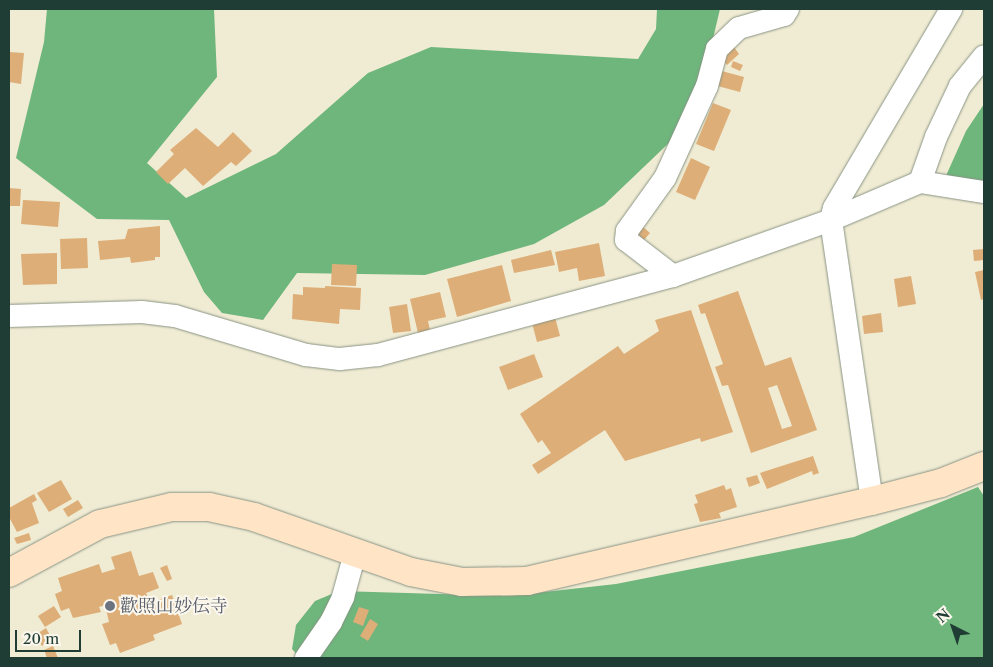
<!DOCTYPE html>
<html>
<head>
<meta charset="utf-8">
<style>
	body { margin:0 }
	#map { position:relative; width:993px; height:667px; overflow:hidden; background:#f0ebd3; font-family:"Libre Caslon Text","Noto Serif JP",serif }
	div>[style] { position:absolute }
	.forest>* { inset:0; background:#6eb67c }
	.building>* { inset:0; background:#ddae77 }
	.roads { filter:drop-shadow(0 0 1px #889484) drop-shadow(0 0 1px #889484) }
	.street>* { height:22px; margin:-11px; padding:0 11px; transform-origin:11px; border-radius:11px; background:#fff }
	.secondary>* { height:28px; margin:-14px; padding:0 14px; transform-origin:14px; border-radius:14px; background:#ffe4c6 }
	.dots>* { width:14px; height:14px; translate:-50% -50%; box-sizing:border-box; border:2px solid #fbf7ec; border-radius:50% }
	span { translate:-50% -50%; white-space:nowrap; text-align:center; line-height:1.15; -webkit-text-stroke:4px #fbf7ec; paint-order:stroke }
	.worship-label { font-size:18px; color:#5b616d }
	.left { translate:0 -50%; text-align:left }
	.frame { position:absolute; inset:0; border:10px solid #1f3d34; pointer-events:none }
	.north { position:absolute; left:928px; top:602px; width:50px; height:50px; -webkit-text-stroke:4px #fbf7ec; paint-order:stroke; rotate:319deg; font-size:14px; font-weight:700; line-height:20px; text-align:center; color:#1f3d34 }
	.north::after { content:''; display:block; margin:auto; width:18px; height:22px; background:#1f3d34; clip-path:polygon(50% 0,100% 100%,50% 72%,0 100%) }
	.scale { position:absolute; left:15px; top:630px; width:66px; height:22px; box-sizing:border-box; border:2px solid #1f3d34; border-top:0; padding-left:6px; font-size:15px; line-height:18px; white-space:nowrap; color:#1f3d34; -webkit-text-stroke:4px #fbf7ec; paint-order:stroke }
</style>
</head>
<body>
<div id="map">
	<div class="forest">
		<i style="clip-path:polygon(47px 9px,214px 9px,217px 77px,147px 163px,186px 198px,276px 154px,368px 73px,431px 47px,638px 59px,656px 29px,657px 9px,720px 9px,694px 119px,604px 205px,534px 244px,425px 275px,297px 273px,263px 320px,222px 313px,204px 292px,169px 220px,97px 219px,16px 158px,44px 42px)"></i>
		<i style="clip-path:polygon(984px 104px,984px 192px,945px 178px,966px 131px)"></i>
		<i style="clip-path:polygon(978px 487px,984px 496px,984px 658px,300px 658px,292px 649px,296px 625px,315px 601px,339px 591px,508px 596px,616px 584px,854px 537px)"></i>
	</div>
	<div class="building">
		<i style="clip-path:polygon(734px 47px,739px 54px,727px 65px,721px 58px)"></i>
		<i style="clip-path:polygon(9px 52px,24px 53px,21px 84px,9px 82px)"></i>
		<i style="clip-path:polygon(733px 61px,743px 65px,740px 71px,731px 67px)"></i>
		<i style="clip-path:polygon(718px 70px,744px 77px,740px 92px,714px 85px)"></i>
		<i style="clip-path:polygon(713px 103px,731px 110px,714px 151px,696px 144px)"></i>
		<i style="clip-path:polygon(196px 128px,218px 147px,233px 132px,252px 151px,236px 166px,231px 162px,203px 186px,185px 168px,168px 184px,156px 172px,174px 154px,170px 150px)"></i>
		<i style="clip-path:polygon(691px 158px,710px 167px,695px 200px,676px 192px)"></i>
		<i style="clip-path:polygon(9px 188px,21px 189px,20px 206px,9px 206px)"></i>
		<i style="clip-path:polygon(23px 200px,60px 202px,58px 227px,21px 224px)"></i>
		<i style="clip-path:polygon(641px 225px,650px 233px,644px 240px,635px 233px)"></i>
		<i style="clip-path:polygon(160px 226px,160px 257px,155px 257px,155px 260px,131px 263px,130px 257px,100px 260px,98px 241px,125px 239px,128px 229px)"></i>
		<i style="clip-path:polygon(87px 238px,88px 268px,61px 269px,60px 239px)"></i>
		<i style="clip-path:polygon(599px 243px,605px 276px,579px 281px,577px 268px,559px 272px,555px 252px)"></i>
		<i style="clip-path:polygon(984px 249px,984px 260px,974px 261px,973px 250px)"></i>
		<i style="clip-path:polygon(551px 250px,555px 265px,514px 273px,511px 260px)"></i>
		<i style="clip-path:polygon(57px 253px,57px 284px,23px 285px,21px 254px)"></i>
		<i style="clip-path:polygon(332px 264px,357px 265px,356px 286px,331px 285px)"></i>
		<i style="clip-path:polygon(502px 265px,511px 301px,457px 317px,447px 279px)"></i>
		<i style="clip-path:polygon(984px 270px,984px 299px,981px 300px,975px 272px)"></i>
		<i style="clip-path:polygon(911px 276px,916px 304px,898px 307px,894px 279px)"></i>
		<i style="clip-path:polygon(325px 286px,361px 288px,360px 310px,340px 309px,339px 324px,292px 319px,293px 294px,303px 295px,303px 287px,325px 288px)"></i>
		<i style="clip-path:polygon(evenodd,738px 291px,765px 366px,791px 357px,817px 430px,751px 453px,728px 385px,722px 386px,715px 367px,723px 364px,705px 313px,701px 314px,698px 305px,738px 291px,777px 385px,792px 426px,782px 429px,768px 388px,777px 385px)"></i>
		<i style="clip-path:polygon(440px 292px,446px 317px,428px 321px,430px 330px,418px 333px,410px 299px)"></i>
		<i style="clip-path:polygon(407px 304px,411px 331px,393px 333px,389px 307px)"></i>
		<i style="clip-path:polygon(691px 310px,733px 432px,701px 442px,700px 438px,625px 461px,605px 430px,538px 474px,532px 465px,551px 453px,542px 440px,538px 443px,520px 414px,618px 346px,624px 354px,659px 331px,655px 320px)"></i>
		<i style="clip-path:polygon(881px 313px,883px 332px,864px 334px,862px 316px)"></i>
		<i style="clip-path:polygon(555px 317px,560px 336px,537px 342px,532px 323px)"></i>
		<i style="clip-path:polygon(534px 354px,543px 377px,508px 390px,499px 367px)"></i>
		<i style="clip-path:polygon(813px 456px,819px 473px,813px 475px,812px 471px,767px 489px,760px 473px)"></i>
		<i style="clip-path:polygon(757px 475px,760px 483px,749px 487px,746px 478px)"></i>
		<i style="clip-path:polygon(61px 480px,72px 499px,49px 512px,37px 493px)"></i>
		<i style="clip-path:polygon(724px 485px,726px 490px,731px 488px,737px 507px,719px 513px,721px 518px,700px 522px,694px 504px,698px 503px,695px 495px)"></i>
		<i style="clip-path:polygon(34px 494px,37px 500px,32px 503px,39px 523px,17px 532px,9px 517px,9px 508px)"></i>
		<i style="clip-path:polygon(78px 500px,83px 508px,68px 517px,63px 509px)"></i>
		<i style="clip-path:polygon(29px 533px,31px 540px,17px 544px,14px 538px)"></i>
		<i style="clip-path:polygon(131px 551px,139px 576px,153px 572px,159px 588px,146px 593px,150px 603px,172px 595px,182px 624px,153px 635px,155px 640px,120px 653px,116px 643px,110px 645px,102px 624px,109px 622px,105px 605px,99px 607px,101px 612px,73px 618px,69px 608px,61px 611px,55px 594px,62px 591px,58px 578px,99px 564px,102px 573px,115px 569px,111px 557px)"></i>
		<i style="clip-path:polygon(167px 565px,172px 579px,167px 581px,160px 568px)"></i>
		<i style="clip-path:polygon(54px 606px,61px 617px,45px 627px,38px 616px)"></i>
		<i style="clip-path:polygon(359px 607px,369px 610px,363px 626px,353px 622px)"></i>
		<i style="clip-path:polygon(370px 619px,378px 624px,368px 641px,360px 636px)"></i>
		<i style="clip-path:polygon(46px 628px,52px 639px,42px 646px,35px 635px)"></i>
		<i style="clip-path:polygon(53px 646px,58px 658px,47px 658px,44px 650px)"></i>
	</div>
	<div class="roads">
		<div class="street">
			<i style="left:920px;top:182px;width:65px;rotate:8.9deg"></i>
			<i style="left:831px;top:220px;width:12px;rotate:-76deg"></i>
			<i style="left:834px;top:208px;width:231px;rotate:-59.5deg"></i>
			<i style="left:831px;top:220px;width:97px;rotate:-23.1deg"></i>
			<i style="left:920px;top:182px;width:48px;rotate:-70.4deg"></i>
			<i style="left:936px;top:137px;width:56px;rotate:-64.8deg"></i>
			<i style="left:960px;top:86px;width:38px;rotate:-51deg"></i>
			<i style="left:673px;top:276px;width:59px;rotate:-142.5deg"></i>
			<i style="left:626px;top:240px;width:9px;rotate:-84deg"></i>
			<i style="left:627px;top:231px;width:65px;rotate:-54.4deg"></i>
			<i style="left:665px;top:178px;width:101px;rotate:-65.5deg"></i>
			<i style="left:707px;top:86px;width:38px;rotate:-75deg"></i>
			<i style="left:717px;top:49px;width:30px;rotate:-44deg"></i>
			<i style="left:739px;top:28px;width:47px;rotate:-16.1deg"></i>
			<i style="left:784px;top:15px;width:7px;rotate:-56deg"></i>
			<i style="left:9px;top:316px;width:133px;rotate:-1.7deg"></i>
			<i style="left:142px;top:312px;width:33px;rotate:7deg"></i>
			<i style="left:175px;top:316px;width:137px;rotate:16.6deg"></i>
			<i style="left:306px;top:355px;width:34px;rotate:7deg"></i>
			<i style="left:340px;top:359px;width:38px;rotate:-6deg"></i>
			<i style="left:378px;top:355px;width:305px;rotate:-15deg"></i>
			<i style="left:673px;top:276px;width:168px;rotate:-19.5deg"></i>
			<i style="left:831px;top:220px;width:284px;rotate:81.7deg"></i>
			<i style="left:306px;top:658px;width:44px;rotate:-55.2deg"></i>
			<i style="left:331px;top:622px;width:28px;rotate:-64deg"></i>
			<i style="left:343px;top:597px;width:46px;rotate:-74.7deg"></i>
		</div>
		<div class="secondary">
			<i style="left:9px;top:573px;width:103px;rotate:-28.3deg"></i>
			<i style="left:100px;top:524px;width:74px;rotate:-13.3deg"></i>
			<i style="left:172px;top:507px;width:37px"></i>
			<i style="left:209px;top:507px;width:46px;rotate:12.5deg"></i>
			<i style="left:254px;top:517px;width:166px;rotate:19.3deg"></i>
			<i style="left:411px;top:572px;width:52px;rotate:11.1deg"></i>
			<i style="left:462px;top:582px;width:65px;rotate:-0.9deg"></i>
			<i style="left:527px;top:581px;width:354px;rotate:-13.1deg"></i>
			<i style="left:872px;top:501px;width:71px;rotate:-14.6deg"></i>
			<i style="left:941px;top:483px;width:46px;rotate:-21.6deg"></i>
		</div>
	</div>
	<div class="dots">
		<i style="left:110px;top:606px;background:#6b7280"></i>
	</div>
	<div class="worship-label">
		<span class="left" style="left:120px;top:606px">歡照山妙伝寺</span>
	</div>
	<div class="frame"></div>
	<div class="north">N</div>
	<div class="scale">20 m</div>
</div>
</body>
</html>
